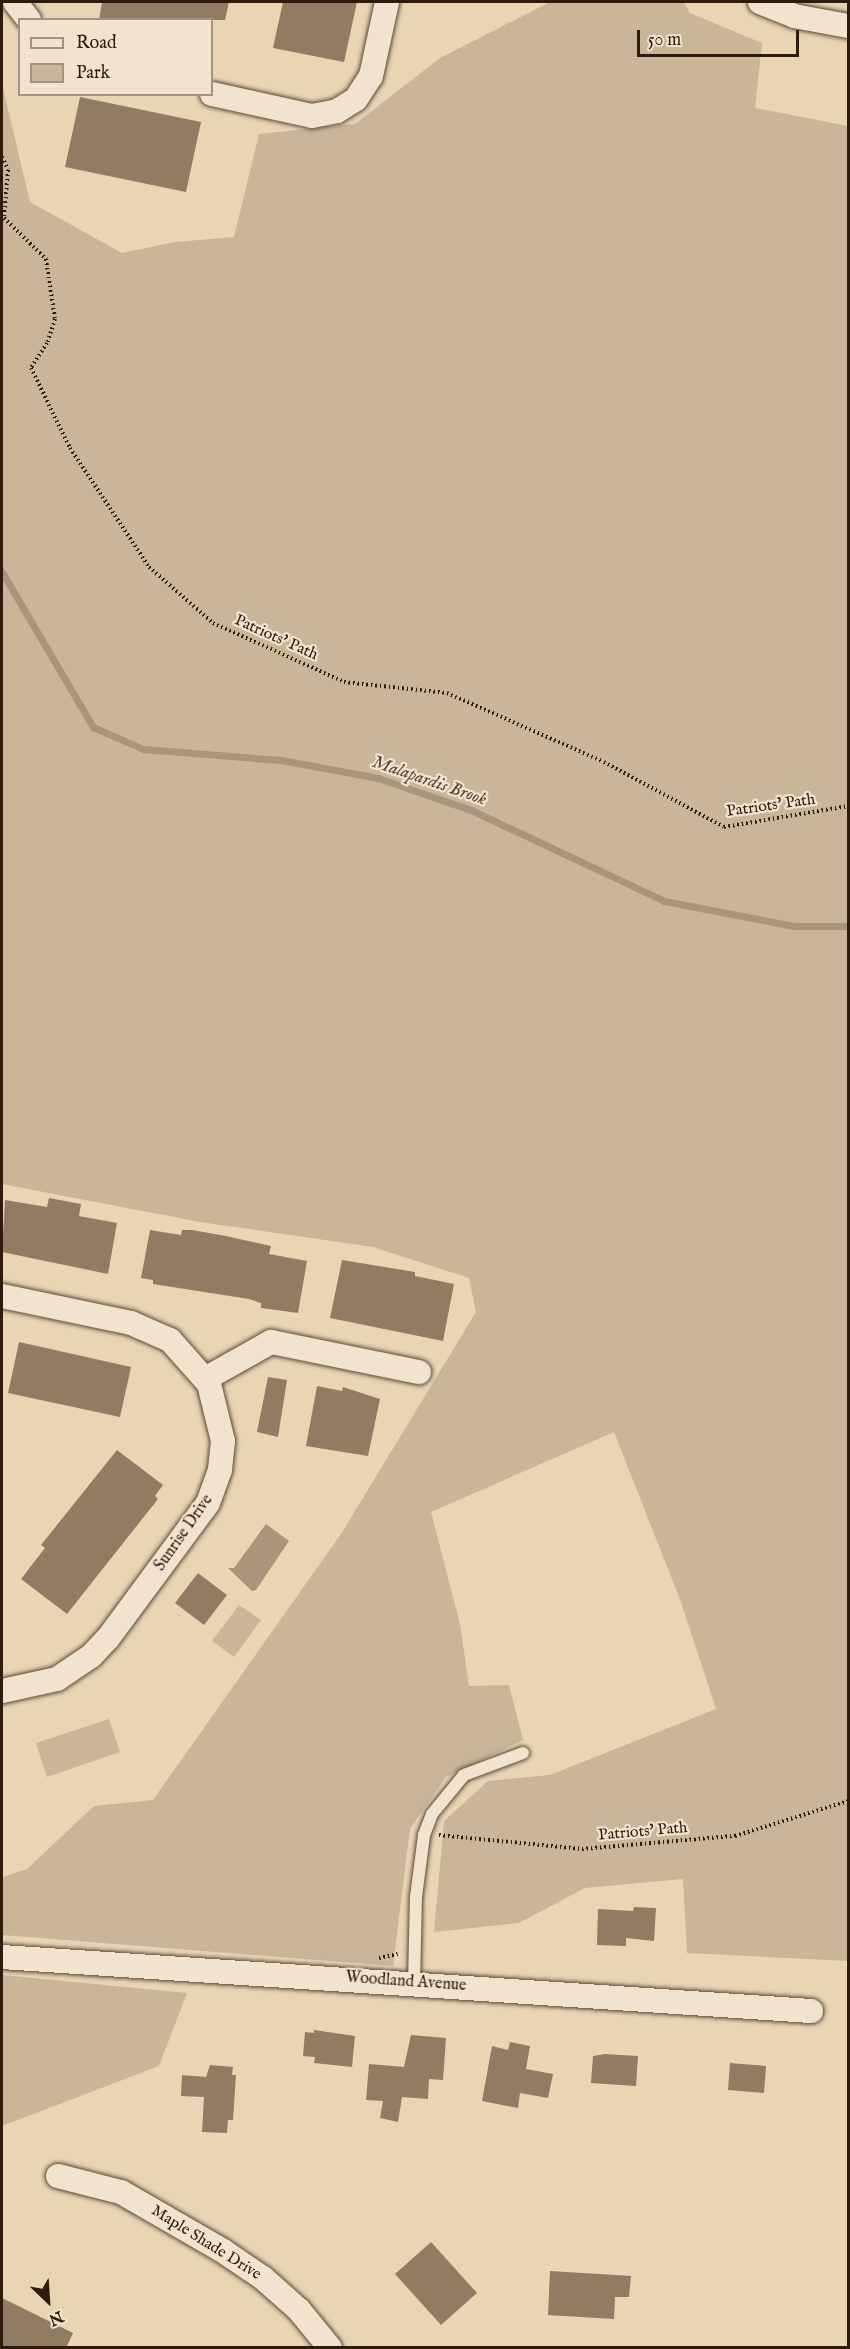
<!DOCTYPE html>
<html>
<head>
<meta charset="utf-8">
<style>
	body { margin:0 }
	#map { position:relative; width:850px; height:2349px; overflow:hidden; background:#e9d4b4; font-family:"IM FELL English",serif }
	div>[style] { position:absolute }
	.green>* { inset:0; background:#c9b597 }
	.water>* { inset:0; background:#a9957b }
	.stream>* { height:7px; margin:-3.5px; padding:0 3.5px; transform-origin:3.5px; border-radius:3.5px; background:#a9957b }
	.building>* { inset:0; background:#8f7c63 }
	.path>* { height:4px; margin-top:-2px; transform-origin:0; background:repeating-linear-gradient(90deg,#2d1c0b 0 1.5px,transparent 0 4.5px) }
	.roads { filter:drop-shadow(0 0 2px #5c4a35) drop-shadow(0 0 2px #5c4a35) }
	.service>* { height:12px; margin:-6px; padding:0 6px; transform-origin:6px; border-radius:6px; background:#f1e3ce }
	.minor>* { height:24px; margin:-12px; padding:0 12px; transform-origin:12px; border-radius:12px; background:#f1e3ce }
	span { translate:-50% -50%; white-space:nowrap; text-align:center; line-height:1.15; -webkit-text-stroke:4.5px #f1e3ce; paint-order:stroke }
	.street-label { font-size:16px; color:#2d1c0b }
	.water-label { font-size:18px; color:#584632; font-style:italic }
	.frame { position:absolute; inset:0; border:3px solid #2d1c0b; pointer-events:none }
	.legend { position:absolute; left:18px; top:18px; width:195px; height:78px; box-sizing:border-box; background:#f1e3ce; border:2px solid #a39380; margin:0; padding:8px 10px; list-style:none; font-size:18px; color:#2d1c0b }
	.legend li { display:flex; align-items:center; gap:12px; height:30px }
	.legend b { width:30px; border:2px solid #a39380 }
	.north { position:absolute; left:18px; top:2271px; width:60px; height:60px; -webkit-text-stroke:4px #f1e3ce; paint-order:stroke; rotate:155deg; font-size:16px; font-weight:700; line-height:24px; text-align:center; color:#2d1c0b }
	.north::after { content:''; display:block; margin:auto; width:21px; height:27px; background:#2d1c0b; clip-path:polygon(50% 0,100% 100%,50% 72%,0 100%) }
	.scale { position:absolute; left:637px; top:30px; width:162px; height:27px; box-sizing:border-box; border:3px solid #2d1c0b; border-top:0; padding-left:8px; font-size:18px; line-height:21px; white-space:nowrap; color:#2d1c0b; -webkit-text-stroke:4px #f1e3ce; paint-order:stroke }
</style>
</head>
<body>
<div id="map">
	<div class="green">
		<i style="clip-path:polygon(550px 2px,684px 2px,690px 13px,762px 43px,755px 108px,848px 126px,848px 1961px,687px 1953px,683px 1879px,585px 1888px,519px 1923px,434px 1932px,444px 1821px,488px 1781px,550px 1775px,716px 1709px,681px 1602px,614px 1432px,431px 1512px,460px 1624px,469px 1686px,509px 1685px,523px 1740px,446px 1777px,410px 1829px,393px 1966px,2px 1935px,3px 1877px,27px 1869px,94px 1806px,153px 1800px,341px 1534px,476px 1312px,469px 1278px,373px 1247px,200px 1222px,2px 1184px,2px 84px,30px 202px,122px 253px,175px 242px,234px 237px,259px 134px,355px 124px,440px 58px)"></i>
		<i style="clip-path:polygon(239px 1605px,261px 1620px,234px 1657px,212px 1641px)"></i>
		<i style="clip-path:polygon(109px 1719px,120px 1752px,47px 1777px,36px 1743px)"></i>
		<i style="clip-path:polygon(2px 1975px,187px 1993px,159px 2066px,2px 2126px)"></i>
	</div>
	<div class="water">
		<i style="clip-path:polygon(266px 1524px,289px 1541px,256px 1590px,252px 1591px,228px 1568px,234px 1568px)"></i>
	</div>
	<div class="stream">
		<i style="left:2px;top:572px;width:180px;rotate:59.6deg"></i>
		<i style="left:93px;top:727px;width:55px;rotate:23.7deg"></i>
		<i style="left:143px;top:749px;width:138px;rotate:4.6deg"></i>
		<i style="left:281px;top:760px;width:99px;rotate:10.5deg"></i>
		<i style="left:378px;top:778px;width:98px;rotate:19deg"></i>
		<i style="left:471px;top:810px;width:213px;rotate:25.2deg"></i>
		<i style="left:664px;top:901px;width:132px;rotate:10.9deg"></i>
		<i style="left:794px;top:926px;width:54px"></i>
	</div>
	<div class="building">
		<i style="clip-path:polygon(102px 2px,229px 2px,225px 20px,99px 20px)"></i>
		<i style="clip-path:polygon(283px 2px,357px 2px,344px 62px,273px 48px)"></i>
		<i style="clip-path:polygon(80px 97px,201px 122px,186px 192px,65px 167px)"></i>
		<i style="clip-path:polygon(49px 1198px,81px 1204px,79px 1216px,117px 1223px,108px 1274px,2px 1252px,5px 1200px,47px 1207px)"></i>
		<i style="clip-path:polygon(150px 1230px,181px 1235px,182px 1230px,192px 1230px,226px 1236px,271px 1246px,269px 1254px,307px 1261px,298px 1313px,261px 1308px,261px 1303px,249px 1299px,153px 1284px,153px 1280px,141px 1278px)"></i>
		<i style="clip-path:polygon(342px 1260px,415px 1272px,415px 1276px,454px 1284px,443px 1341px,330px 1318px)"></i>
		<i style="clip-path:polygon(19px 1342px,131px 1367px,120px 1417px,8px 1393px)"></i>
		<i style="clip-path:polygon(268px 1377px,287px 1380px,278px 1437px,257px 1432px)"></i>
		<i style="clip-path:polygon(317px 1386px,342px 1391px,343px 1387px,380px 1399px,368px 1456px,306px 1446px)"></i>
		<i style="clip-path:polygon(117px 1450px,163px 1485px,155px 1496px,158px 1499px,67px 1614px,21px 1579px,45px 1548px,41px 1545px)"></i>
		<i style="clip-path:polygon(198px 1573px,227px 1595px,204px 1625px,175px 1603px)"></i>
		<i style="clip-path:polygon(634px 1907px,656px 1908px,654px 1941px,626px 1938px,626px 1946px,597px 1945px,598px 1909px,633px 1911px)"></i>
		<i style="clip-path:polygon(314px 2030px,355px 2036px,352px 2067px,314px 2063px,315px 2057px,303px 2056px,305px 2032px,314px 2033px)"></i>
		<i style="clip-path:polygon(411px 2035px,446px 2038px,443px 2080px,429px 2079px,428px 2099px,402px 2097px,398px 2122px,380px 2118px,383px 2101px,366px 2100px,369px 2064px,404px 2067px)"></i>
		<i style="clip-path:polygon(510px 2042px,530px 2046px,526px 2069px,553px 2074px,548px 2098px,520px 2093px,518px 2108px,482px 2101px,492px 2046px,508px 2050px)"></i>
		<i style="clip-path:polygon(605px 2054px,638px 2056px,636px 2086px,591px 2083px,593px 2056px)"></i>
		<i style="clip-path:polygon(730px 2063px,766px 2066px,764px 2093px,728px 2090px)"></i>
		<i style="clip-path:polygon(210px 2065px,233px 2067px,232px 2075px,236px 2075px,233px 2120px,228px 2120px,227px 2133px,202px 2132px,204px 2097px,181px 2096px,182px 2075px,206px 2077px)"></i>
		<i style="clip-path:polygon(431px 2242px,477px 2293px,441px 2325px,395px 2274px)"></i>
		<i style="clip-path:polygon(550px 2271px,631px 2276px,629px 2297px,615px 2297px,614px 2319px,548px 2315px)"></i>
		<i style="clip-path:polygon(2px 2298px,73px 2333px,66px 2348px,2px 2348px)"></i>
	</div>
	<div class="path">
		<i style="left:2px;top:157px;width:14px;rotate:65deg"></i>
		<i style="left:8px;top:170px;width:48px;rotate:94.8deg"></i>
		<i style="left:4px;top:218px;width:59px;rotate:44.3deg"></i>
		<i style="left:46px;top:259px;width:61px;rotate:81.5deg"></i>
		<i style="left:55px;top:319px;width:25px;rotate:108deg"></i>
		<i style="left:47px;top:343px;width:30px;rotate:123deg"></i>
		<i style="left:31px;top:368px;width:89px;rotate:64deg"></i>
		<i style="left:70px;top:448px;width:143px;rotate:56.4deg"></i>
		<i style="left:149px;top:567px;width:85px;rotate:41.2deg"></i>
		<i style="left:213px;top:623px;width:144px;rotate:24.2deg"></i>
		<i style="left:344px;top:682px;width:104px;rotate:6.1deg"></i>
		<i style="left:447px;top:693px;width:171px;rotate:23.7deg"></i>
		<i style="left:604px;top:762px;width:136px;rotate:28.4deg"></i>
		<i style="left:724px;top:827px;width:126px;rotate:-9.6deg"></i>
		<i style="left:439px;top:1835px;width:144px;rotate:5.6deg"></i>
		<i style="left:582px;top:1849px;width:154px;rotate:-4.9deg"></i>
		<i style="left:735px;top:1836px;width:118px;rotate:-17.2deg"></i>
		<i style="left:379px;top:1958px;width:19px;rotate:-12deg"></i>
	</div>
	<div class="roads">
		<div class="service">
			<i style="left:414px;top:1983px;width:86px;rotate:-88.7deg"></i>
			<i style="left:416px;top:1897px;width:63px;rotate:-82.6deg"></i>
			<i style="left:424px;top:1835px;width:22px;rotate:-69deg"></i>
			<i style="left:432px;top:1814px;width:50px;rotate:-50.6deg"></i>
			<i style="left:464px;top:1775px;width:63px;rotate:-20.4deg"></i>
		</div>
		<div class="minor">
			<i style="left:15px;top:2px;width:23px;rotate:52deg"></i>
			<i style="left:760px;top:2px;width:37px;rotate:22deg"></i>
			<i style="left:794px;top:16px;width:55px;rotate:10.5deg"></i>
			<i style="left:212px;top:94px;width:102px;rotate:12.4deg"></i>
			<i style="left:312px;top:116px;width:25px;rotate:-11deg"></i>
			<i style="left:337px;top:111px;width:22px;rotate:-32deg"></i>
			<i style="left:356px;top:99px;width:27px;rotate:-57deg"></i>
			<i style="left:371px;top:76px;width:76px;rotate:-77.8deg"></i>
			<i style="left:2px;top:1296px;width:132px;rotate:11.8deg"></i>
			<i style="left:131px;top:1323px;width:43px;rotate:23.6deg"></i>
			<i style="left:170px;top:1340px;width:59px;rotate:48.4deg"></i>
			<i style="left:209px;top:1384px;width:59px;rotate:76.2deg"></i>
			<i style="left:223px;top:1441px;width:29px;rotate:96deg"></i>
			<i style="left:220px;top:1470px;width:35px;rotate:110deg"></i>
			<i style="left:208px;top:1503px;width:168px;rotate:126.5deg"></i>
			<i style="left:108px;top:1638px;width:25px;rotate:133deg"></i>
			<i style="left:91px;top:1656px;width:41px;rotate:145.9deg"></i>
			<i style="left:57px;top:1679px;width:56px;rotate:167.7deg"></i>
			<i style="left:205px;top:1379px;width:76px;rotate:-29.3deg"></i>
			<i style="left:271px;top:1342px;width:151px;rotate:11.5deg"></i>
			<i style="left:2px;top:1957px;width:811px;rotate:3.82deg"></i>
			<i style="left:58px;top:2176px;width:65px;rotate:14.3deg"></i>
			<i style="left:121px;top:2192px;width:118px;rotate:30deg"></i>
			<i style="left:223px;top:2251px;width:48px;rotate:34deg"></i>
			<i style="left:263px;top:2278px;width:48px;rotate:41.6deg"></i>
			<i style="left:299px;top:2310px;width:49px;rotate:50.8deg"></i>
		</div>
	</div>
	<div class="street-label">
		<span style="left:276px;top:638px;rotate:24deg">Patriots' Path</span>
		<span style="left:771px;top:806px;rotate:-8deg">Patriots' Path</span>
		<span style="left:184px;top:1533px;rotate:-55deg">Sunrise Drive</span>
		<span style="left:643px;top:1832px;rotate:-5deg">Patriots' Path</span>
		<span style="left:406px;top:1982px;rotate:4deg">Woodland Avenue</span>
		<span style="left:206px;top:2243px;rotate:32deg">Maple Shade Drive</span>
	</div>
	<div class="water-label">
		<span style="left:429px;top:782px;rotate:19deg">Malapardis Brook</span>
	</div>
	<div class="frame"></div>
	<ul class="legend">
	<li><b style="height:8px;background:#f1e3ce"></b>Road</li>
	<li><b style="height:16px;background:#c9b597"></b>Park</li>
	</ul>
	<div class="north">N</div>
	<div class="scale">50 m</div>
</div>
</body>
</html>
